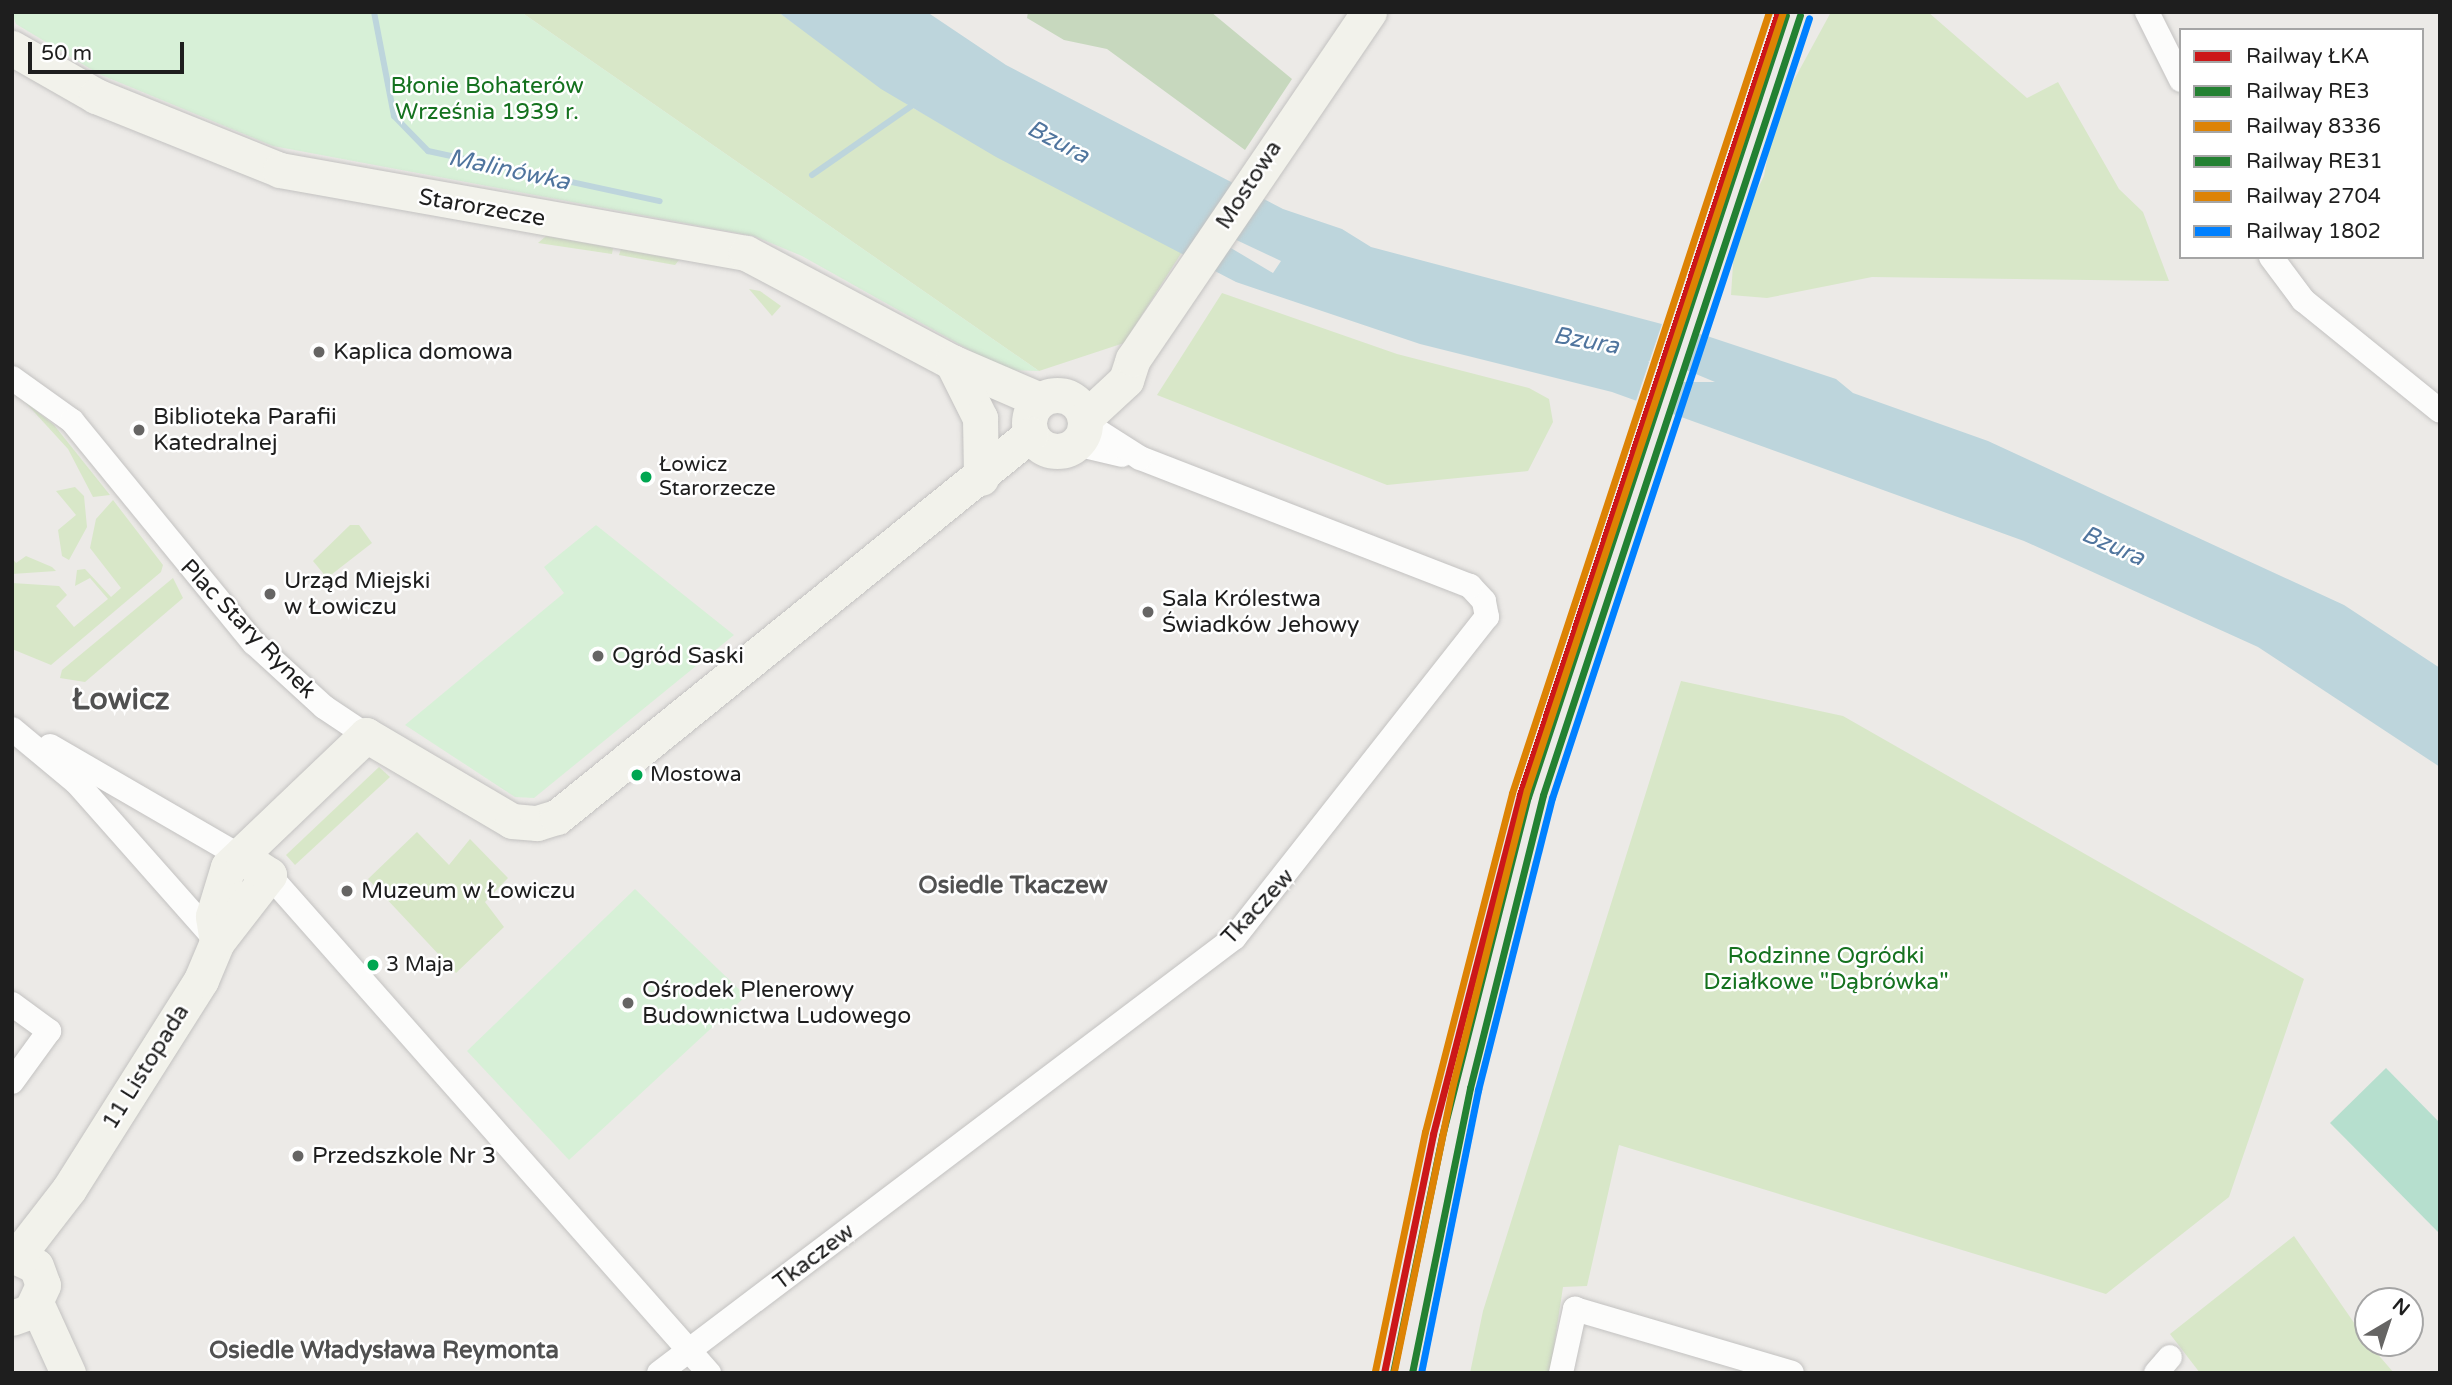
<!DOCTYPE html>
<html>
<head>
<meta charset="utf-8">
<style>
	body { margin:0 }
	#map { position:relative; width:2452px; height:1385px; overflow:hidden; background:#eceae7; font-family:"Varela Round",sans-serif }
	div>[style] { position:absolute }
	.grass>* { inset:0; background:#d8e7c8 }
	.forest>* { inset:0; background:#c7d8be }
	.park>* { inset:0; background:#d7f0d7 }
	.pitch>* { inset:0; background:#b6dfce }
	.water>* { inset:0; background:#bdd5dc }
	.pier>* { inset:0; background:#eceae7 }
	.stream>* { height:6px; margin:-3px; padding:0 3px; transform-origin:3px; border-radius:3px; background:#bdd5dc }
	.roads { filter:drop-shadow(0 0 2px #c3c2c1) drop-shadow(0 0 2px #c3c2c1) }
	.street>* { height:24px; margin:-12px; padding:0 12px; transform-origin:12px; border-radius:12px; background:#fcfcfb }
	.secondary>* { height:35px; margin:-17.5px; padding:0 17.5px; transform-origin:17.5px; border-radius:17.5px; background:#f2f2eb }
	.secondary>.ring { margin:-17.5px; padding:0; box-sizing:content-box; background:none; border:35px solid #f2f2eb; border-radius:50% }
	.rail-1>* { height:7px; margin:-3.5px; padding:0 3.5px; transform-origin:3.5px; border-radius:3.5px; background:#cc1719 }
	.rail-2>* { height:7px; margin:-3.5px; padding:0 3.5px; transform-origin:3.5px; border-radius:3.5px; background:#238132 }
	.rail-3>* { height:7px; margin:-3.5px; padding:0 3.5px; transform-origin:3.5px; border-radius:3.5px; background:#dd8304 }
	.rail-4>* { height:7px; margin:-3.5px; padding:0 3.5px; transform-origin:3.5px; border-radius:3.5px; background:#238132 }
	.rail-5>* { height:7px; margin:-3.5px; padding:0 3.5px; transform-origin:3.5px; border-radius:3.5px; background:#dd8304 }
	.rail-6>* { height:7px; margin:-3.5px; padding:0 3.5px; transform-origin:3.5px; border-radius:3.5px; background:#0080ff }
	.dots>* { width:19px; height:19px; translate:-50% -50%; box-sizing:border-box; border:4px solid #fff; border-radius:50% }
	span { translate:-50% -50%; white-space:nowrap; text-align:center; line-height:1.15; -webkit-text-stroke:5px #fff; paint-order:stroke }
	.bus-label { font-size:21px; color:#1e1e1e }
	.left { translate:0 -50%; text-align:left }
	.park-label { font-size:23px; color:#15721f }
	.street-label { font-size:23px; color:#1e1e1e }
	.poi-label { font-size:23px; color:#1e1e1e }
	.water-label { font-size:24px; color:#50759e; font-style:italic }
	.neighbourhood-label { font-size:24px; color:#515151; font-weight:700 }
	.district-label { font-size:30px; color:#515151; font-weight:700 }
	.frame { position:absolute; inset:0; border:14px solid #1e1e1e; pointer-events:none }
	.legend { position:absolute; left:2179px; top:28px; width:245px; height:231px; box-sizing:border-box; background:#fff; border:2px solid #a5a5a5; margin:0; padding:9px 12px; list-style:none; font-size:21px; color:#1e1e1e }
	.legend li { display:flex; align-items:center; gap:14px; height:35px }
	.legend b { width:35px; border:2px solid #a5a5a5 }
	.north { position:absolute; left:2354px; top:1287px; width:70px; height:70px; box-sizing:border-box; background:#fff; border:2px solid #a5a5a5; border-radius:50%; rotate:39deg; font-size:19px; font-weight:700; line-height:28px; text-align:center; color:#1e1e1e }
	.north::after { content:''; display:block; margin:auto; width:24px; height:32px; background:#666564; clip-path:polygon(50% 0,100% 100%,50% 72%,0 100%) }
	.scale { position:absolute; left:28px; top:42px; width:156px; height:32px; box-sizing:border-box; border:4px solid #1e1e1e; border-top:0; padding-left:9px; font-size:21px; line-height:24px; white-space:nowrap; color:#1e1e1e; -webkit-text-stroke:5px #fff; paint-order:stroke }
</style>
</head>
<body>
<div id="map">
	<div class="grass">
		<i style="clip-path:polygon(521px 12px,778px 12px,911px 107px,1182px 252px,1124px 343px,1039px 371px)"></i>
		<i style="clip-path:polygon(1831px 12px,1928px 12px,2027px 98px,2058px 82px,2119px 189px,2143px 212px,2169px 281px,1872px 277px,1767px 298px,1731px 295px,1735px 234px,1764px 176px,1776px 113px)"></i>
		<i style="clip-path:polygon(546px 236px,613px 248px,612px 254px,538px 243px)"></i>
		<i style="clip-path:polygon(621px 249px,679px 260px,675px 265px,619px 255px)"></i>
		<i style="clip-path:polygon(749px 289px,760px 291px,781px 306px,772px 316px)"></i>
		<i style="clip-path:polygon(1222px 293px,1397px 354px,1529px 388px,1549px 399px,1553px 422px,1528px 471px,1387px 485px,1157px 395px)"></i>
		<i style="clip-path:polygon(25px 402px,54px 425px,110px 495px,93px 497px,68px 449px)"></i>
		<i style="clip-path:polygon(75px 487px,84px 496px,87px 527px,69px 560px,62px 556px,58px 530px,76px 515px,56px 491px)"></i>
		<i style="clip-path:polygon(113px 500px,163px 565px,161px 572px,51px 665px,12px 649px,12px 583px,59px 586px,67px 595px,56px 606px,74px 627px,108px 599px,90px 578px,75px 586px,77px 570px,85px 569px,111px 597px,121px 588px,90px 548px,96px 519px)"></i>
		<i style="clip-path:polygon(350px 525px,359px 525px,372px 543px,327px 578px,313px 561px)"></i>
		<i style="clip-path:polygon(26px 556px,52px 567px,56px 571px,12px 574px,12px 558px,16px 563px)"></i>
		<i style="clip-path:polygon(173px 578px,183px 598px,85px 682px,60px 678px,62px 670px)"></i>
		<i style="clip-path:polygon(1681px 681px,1843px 716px,2304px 979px,2229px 1197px,2106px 1294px,1619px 1145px,1587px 1286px,1563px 1287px,1550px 1373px,1470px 1373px,1483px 1311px)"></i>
		<i style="clip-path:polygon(379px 767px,390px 777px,295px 865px,286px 855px)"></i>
		<i style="clip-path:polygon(417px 832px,449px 865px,470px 839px,508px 878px,485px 902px,504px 927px,456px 973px,368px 879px)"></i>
		<i style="clip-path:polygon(2294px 1236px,2368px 1343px,2394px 1373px,2200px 1373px,2170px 1334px)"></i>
	</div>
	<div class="forest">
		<i style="clip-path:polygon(1028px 12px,1211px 12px,1292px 79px,1245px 150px,1107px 49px,1064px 40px,1027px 18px)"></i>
	</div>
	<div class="park">
		<i style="clip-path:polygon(12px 12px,521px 12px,1039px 371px,1005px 370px,802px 256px,754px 236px,273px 146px,99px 74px,16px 24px)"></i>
		<i style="clip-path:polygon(596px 525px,734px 635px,534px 798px,515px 797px,405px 725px,564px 593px,544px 567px)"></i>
		<i style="clip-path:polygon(635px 889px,746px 996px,569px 1160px,467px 1051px)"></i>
	</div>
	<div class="pitch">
		<i style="clip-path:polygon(2386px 1068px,2440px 1123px,2440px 1234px,2330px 1123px)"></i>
	</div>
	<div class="water">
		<i style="clip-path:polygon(evenodd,778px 12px,927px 12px,1006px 65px,1283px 209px,1342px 229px,1371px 247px,1707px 336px,1836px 379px,1853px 393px,1988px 441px,2344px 605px,2440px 668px,2440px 767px,2258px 647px,2024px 541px,1612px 392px,1420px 344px,1236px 282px,996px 157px,881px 89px,778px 12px,1204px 232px,1230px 237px,1281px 261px,1273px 273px,1204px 232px,778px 12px,1648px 361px,1667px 362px,1715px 382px,1681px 382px,1648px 361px)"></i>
	</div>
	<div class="pier">
		<i style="clip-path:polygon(1663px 321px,1695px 329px,1681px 371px,1660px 365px,1679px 377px,1665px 416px,1635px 404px)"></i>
	</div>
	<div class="stream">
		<i style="left:374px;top:12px;width:106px;rotate:79.1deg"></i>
		<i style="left:394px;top:116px;width:49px;rotate:45.8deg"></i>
		<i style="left:428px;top:151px;width:237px;rotate:12.2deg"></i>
		<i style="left:812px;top:175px;width:128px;rotate:-34.8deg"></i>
	</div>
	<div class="roads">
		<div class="street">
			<i style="left:2147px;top:12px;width:76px;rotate:63.4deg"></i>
			<i style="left:2271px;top:257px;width:54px;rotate:53.3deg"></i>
			<i style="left:2303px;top:300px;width:176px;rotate:39deg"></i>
			<i style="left:12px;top:378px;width:74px;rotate:35.6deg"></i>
			<i style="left:72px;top:421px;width:287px;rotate:50.7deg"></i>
			<i style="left:254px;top:643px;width:95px;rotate:42.4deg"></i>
			<i style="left:324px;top:707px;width:50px;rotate:33.7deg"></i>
			<i style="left:1076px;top:444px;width:47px;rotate:13.4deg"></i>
			<i style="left:12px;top:729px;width:85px;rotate:39.7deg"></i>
			<i style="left:77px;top:783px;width:208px;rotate:48.5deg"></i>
			<i style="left:50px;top:746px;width:223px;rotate:30.1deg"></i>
			<i style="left:269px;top:875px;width:665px;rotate:48.54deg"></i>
			<i style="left:12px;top:1004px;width:46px;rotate:36.1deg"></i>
			<i style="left:49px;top:1031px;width:63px;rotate:126deg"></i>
			<i style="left:659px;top:1373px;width:721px;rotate:-37.11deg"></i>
			<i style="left:1234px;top:938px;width:409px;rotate:-51.8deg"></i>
			<i style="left:1487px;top:617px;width:16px;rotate:-101deg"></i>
			<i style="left:1484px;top:601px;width:21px;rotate:-133deg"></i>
			<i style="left:1470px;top:586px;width:354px;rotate:-158.8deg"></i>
			<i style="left:1140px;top:458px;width:65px;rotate:-147.5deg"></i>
			<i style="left:1561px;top:1373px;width:66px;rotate:-77.7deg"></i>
			<i style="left:1575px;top:1309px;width:226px;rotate:16.4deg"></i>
			<i style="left:2156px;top:1373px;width:21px;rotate:-49deg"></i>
		</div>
		<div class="secondary">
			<i style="left:12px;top:48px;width:97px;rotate:29.7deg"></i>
			<i style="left:96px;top:96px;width:198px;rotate:21.9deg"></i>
			<i style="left:280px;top:170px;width:473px;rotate:10.1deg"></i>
			<i style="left:746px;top:253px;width:233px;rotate:27.9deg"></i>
			<i style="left:952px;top:362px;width:96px;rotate:23.4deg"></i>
			<i style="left:952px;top:362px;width:63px;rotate:63.4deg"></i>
			<i style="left:980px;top:418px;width:60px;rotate:89deg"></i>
			<i class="ring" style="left:1029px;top:395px;width:21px;height:21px"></i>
			<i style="left:1085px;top:418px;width:56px;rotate:-42.8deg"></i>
			<i style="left:1126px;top:380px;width:22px;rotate:-72deg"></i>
			<i style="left:1133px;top:359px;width:420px;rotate:-55.8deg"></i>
			<i style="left:217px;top:942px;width:26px;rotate:-99deg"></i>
			<i style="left:213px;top:916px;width:51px;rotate:-73deg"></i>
			<i style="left:228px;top:867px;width:191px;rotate:-43.7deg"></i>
			<i style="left:366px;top:735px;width:169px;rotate:30.5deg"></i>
			<i style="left:512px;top:821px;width:25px;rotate:5deg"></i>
			<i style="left:537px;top:823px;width:21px;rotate:-17deg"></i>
			<i style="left:557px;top:817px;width:609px;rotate:-38.94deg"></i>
			<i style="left:12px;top:1255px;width:26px;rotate:25deg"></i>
			<i style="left:36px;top:1266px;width:20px;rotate:70deg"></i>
			<i style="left:43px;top:1285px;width:29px;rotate:115deg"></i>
			<i style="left:31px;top:1311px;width:20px;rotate:160deg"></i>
			<i style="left:18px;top:1255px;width:83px;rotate:-52.3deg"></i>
			<i style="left:69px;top:1189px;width:247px;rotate:-57.7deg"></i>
			<i style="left:201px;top:980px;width:41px;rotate:-67.2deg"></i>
			<i style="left:217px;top:942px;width:85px;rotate:-52.2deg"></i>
			<i style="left:269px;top:875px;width:31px;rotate:-147deg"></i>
			<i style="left:37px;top:1305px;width:75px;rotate:65.5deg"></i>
		</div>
	</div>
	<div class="rail-1">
		<i style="left:1384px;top:1373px;width:244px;rotate:-78.4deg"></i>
		<i style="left:1433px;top:1134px;width:350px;rotate:-75.6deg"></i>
		<i style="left:1520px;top:795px;width:824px;rotate:-71.76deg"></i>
	</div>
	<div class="rail-2">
		<i style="left:1393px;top:1373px;width:242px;rotate:-78.3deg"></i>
		<i style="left:1442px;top:1136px;width:350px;rotate:-75.8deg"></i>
		<i style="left:1528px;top:797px;width:823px;rotate:-71.74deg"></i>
	</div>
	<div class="rail-3">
		<i style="left:1375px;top:1371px;width:244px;rotate:-78.2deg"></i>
		<i style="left:1425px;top:1132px;width:350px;rotate:-75.6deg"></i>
		<i style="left:1512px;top:793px;width:822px;rotate:-71.79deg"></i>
	</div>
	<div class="rail-4">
		<i style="left:1412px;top:1373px;width:291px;rotate:-78.5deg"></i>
		<i style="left:1470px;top:1088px;width:302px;rotate:-76deg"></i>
		<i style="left:1543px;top:795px;width:821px;rotate:-71.76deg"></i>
	</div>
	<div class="rail-5">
		<i style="left:1394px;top:1371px;width:293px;rotate:-78.4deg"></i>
		<i style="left:1453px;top:1084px;width:303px;rotate:-75.9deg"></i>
		<i style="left:1527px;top:790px;width:819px;rotate:-71.79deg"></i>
	</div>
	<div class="rail-6">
		<i style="left:1421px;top:1373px;width:289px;rotate:-78.6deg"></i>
		<i style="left:1478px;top:1090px;width:301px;rotate:-75.8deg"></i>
		<i style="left:1552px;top:798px;width:821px;rotate:-71.76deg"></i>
	</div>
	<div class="dots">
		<i style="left:319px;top:352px;background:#666564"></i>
		<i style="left:139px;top:430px;background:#666564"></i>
		<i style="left:646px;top:477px;background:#00a651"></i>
		<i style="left:270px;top:594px;background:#666564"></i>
		<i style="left:1148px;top:612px;background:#666564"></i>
		<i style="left:598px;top:656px;background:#666564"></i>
		<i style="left:637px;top:775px;background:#00a651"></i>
		<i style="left:347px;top:891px;background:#666564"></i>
		<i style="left:373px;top:965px;background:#00a651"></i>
		<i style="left:628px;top:1003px;background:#666564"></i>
		<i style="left:298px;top:1156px;background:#666564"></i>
	</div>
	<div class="bus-label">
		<span class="left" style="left:659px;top:477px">Łowicz<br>Starorzecze</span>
		<span class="left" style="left:650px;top:775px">Mostowa</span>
		<span class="left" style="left:386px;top:965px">3 Maja</span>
	</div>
	<div class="park-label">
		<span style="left:487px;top:99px">Błonie Bohaterów<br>Września 1939 r.</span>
		<span style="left:1826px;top:969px">Rodzinne Ogródki<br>Działkowe "Dąbrówka"</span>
	</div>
	<div class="street-label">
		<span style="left:1249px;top:185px;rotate:-57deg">Mostowa</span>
		<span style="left:482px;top:208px;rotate:10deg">Starorzecze</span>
		<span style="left:248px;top:629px;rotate:46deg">Plac Stary Rynek</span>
		<span style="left:1258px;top:907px;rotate:-47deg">Tkaczew</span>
		<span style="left:146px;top:1067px;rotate:-58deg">11 Listopada</span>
		<span style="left:814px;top:1257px;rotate:-37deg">Tkaczew</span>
	</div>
	<div class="poi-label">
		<span class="left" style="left:333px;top:352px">Kaplica domowa</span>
		<span class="left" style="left:153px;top:430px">Biblioteka Parafii<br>Katedralnej</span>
		<span class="left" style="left:284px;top:594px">Urząd Miejski<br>w Łowiczu</span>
		<span class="left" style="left:1162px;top:612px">Sala Królestwa<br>Świadków Jehowy</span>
		<span class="left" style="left:612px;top:656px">Ogród Saski</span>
		<span class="left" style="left:361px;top:891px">Muzeum w Łowiczu</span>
		<span class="left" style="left:642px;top:1003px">Ośrodek Plenerowy<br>Budownictwa Ludowego</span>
		<span class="left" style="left:312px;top:1156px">Przedszkole Nr 3</span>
	</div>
	<div class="water-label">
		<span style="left:1058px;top:142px;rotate:28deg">Bzura</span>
		<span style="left:509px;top:170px;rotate:12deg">Malinówka</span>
		<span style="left:1586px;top:341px;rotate:10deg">Bzura</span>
		<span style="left:2113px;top:546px;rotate:24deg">Bzura</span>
	</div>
	<div class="neighbourhood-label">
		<span style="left:1013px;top:886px">Osiedle Tkaczew</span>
		<span style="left:384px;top:1351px">Osiedle Władysława Reymonta</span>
	</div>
	<div class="district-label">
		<span style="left:121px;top:700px">Łowicz</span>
	</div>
	<div class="frame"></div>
	<ul class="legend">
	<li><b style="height:9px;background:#cc1719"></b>Railway ŁKA</li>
	<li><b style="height:9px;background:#238132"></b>Railway RE3</li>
	<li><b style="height:9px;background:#dd8304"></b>Railway 8336</li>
	<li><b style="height:9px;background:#238132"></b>Railway RE31</li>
	<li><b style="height:9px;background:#dd8304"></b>Railway 2704</li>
	<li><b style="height:9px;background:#0080ff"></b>Railway 1802</li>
	</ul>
	<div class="north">N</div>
	<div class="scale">50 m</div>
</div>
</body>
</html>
